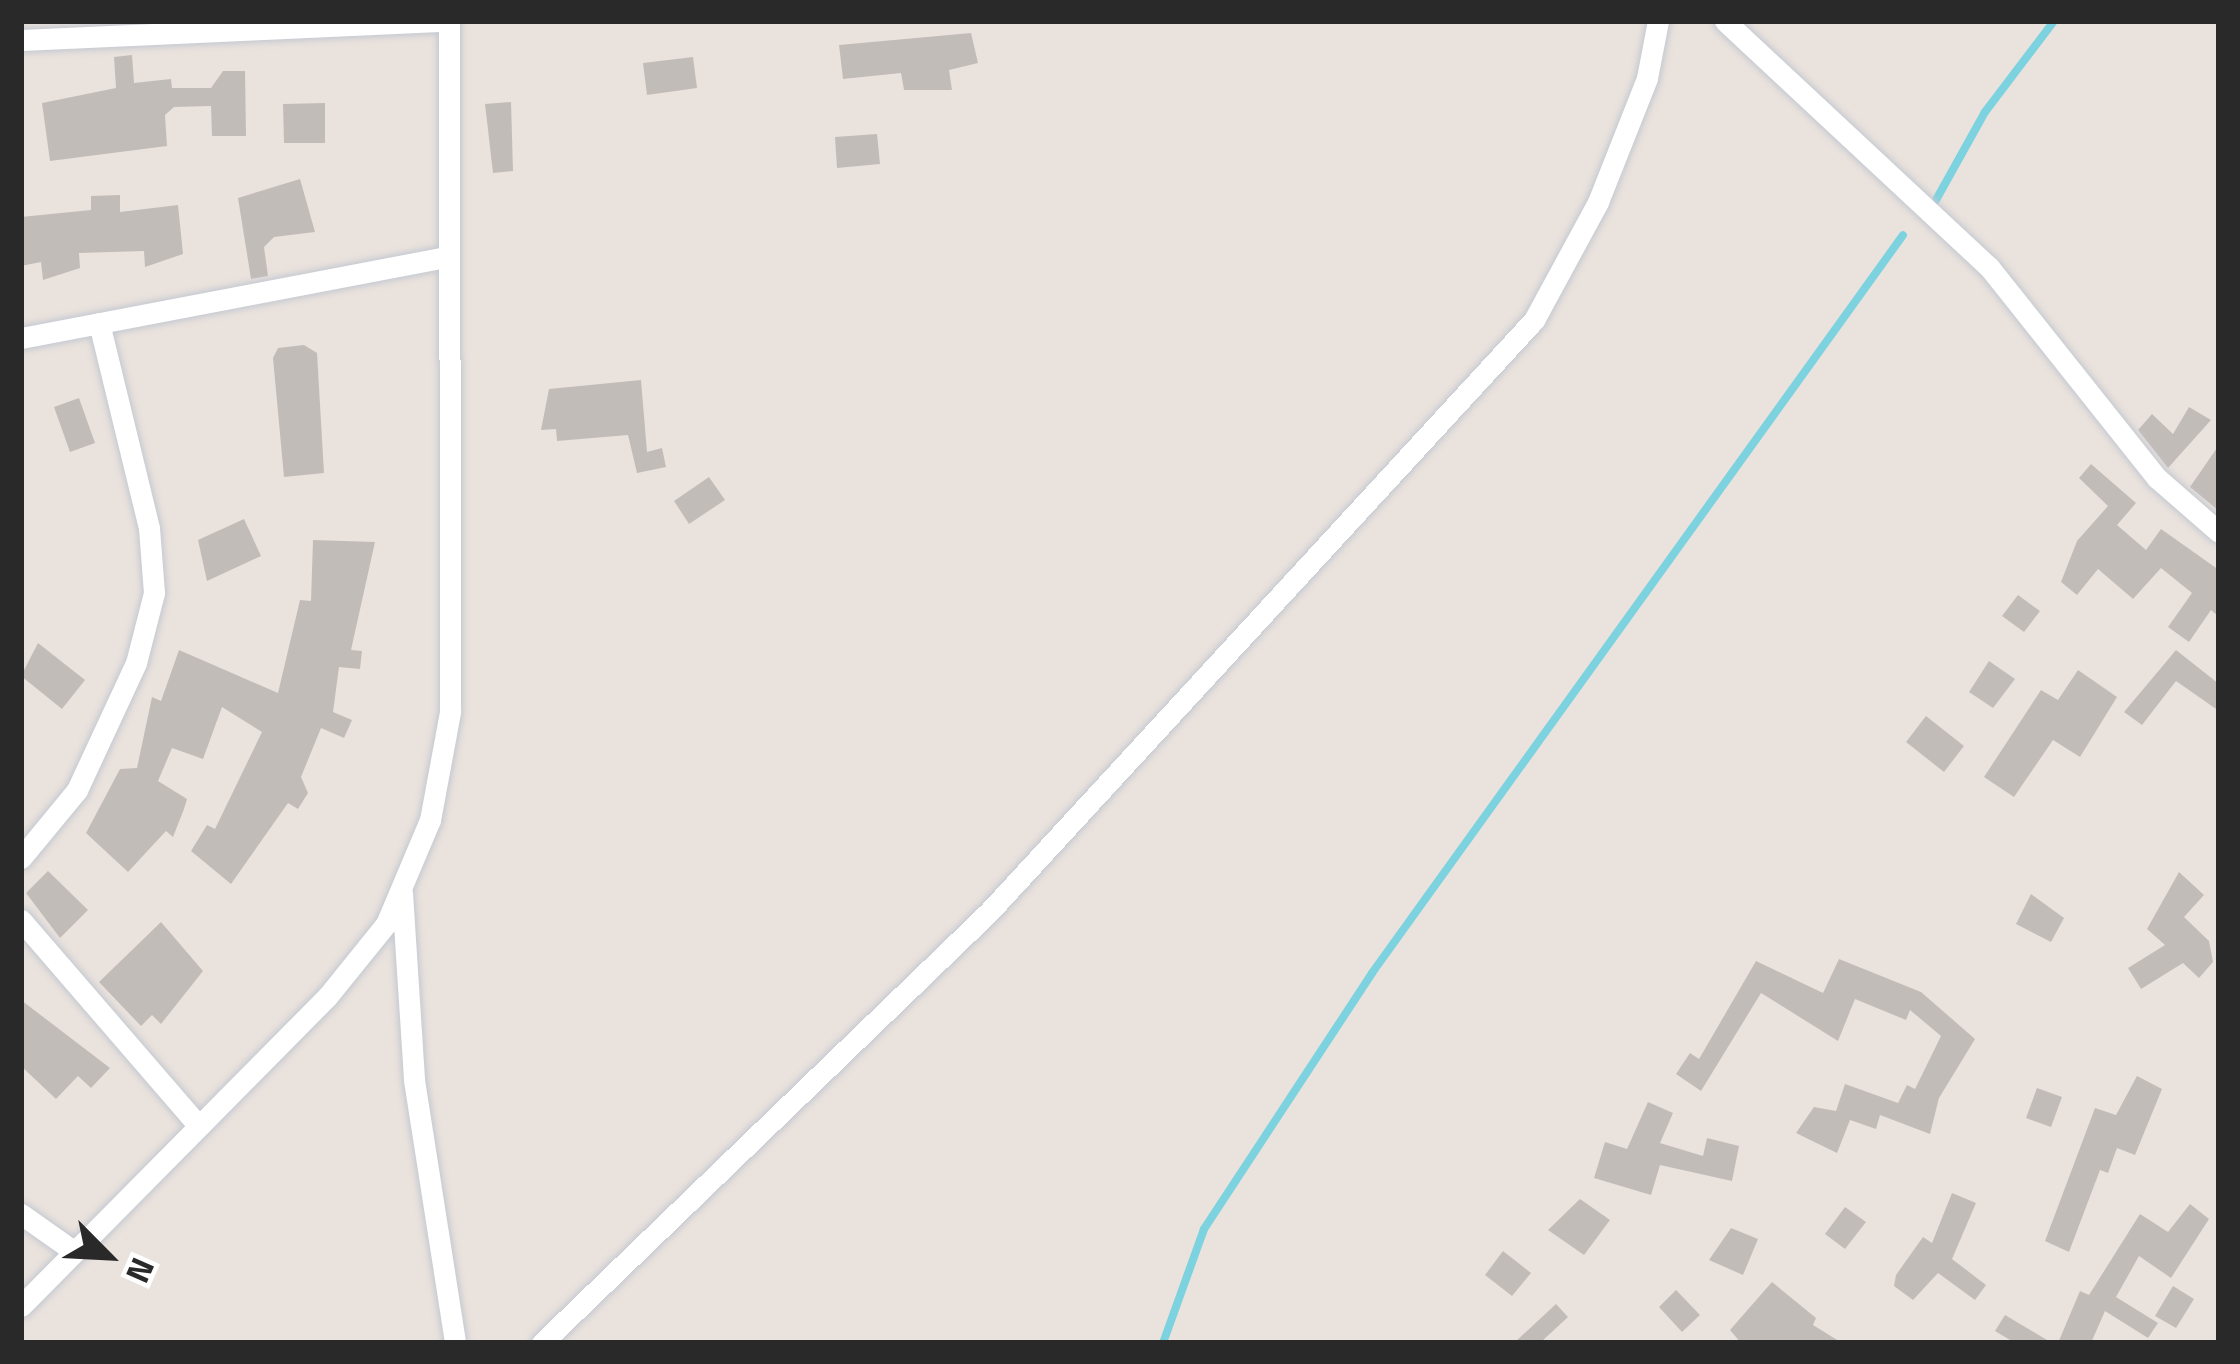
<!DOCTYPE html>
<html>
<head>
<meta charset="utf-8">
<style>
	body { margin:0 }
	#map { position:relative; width:2240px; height:1364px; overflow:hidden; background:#eae2dd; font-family:"Titillium Web",sans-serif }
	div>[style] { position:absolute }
	.stream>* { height:8px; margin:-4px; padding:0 4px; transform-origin:4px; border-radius:4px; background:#7cd3df }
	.building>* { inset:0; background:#c2bcb9 }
	.roads { filter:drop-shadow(0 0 3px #c4c9d1) drop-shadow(0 0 3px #c4c9d1) }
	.minor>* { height:21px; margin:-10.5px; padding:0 10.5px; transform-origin:10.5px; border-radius:10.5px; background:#fff }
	span { translate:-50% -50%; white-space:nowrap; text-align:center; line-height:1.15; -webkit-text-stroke:9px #fff; paint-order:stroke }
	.frame { position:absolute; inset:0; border:24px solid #292929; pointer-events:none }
	.north { position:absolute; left:48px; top:1196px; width:120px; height:120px; -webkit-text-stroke:9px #fff; paint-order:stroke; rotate:114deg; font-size:33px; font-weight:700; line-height:48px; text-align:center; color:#292929 }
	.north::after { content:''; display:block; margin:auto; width:42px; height:54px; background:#292929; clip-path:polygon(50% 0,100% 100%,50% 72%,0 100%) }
</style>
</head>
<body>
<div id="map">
	<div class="stream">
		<i style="left:1936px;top:200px;width:101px;rotate:-60.9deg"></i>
		<i style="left:1985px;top:112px;width:114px;rotate:-52.8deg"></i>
		<i style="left:1163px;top:1343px;width:121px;rotate:-70.2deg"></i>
		<i style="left:1204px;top:1229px;width:306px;rotate:-56.7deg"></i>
		<i style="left:1372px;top:973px;width:909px;rotate:-54.26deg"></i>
	</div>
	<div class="building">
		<i style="clip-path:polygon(971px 33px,978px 63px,949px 70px,952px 90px,904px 90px,901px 73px,843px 79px,839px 45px)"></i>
		<i style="clip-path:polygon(132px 55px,134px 83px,171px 79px,172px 88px,211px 88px,223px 71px,245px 71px,246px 136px,212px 136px,211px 106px,174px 107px,165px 115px,167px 146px,50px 161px,42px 103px,116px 88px,114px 57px)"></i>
		<i style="clip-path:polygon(693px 57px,697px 88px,647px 95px,643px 63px)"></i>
		<i style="clip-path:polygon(511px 102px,513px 171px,493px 173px,485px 104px)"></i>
		<i style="clip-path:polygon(325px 103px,325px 143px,284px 143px,283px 104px)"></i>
		<i style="clip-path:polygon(877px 134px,880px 164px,837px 168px,835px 137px)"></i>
		<i style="clip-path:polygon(300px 179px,315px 232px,274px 237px,264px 247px,268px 276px,251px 279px,238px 198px)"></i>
		<i style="clip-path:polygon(120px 195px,120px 212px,178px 205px,183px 254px,145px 267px,144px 251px,79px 253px,80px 268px,43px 280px,41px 262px,21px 266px,21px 217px,91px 210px,91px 196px)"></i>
		<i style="clip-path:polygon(304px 345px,317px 353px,324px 473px,284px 477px,273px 358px,278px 348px)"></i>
		<i style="clip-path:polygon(641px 380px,647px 452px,662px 448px,666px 467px,637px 473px,628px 435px,557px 441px,556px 429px,541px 430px,549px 389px)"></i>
		<i style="clip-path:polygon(79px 398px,95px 443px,70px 452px,54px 407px)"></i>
		<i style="clip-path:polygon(2189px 407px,2211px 420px,2168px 468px,2138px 430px,2152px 414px,2173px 434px)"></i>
		<i style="clip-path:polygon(2219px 445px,2219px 511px,2190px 487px)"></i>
		<i style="clip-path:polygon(2091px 464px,2136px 503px,2117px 525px,2146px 550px,2161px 529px,2219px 570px,2219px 617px,2211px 610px,2189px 642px,2168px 627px,2192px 593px,2161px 568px,2133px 599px,2098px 569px,2077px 595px,2061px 582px,2077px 541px,2108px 506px,2079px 478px)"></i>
		<i style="clip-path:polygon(709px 477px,725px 500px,689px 524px,674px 501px)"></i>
		<i style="clip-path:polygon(244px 519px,261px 556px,207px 581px,198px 540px)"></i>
		<i style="clip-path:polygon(313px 540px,375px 542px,351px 650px,362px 651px,360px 669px,339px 667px,333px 712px,352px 720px,344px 738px,321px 728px,301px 777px,308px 793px,298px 809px,288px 803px,231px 884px,191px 851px,207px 825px,215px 829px,262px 732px,222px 707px,203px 759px,172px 748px,158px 781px,187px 799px,184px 809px,173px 837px,166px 831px,128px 872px,86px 833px,120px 769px,137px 768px,152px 697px,161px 701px,179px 650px,278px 693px,300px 600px,311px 601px)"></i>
		<i style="clip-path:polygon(2018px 595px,2040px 611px,2024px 632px,2002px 616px)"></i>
		<i style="clip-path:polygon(38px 643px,85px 680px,62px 709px,21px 676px)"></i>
		<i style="clip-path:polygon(2176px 650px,2219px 684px,2219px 711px,2176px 681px,2142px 725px,2124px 712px)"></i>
		<i style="clip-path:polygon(1989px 661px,2015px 679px,1993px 708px,1969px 692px)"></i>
		<i style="clip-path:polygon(2078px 670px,2117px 697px,2080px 757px,2053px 740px,2014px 797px,1984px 777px,2041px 690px,2058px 700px)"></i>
		<i style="clip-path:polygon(1926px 716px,1964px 746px,1944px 772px,1906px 742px)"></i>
		<i style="clip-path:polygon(48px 871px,88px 910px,60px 938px,26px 893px)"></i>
		<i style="clip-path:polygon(2179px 872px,2204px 895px,2184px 917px,2209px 941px,2213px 962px,2199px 978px,2183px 963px,2141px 989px,2128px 968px,2165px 945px,2147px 929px)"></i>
		<i style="clip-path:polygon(2031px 894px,2064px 918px,2051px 942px,2016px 924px)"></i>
		<i style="clip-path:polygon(161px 922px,203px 971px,161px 1024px,152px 1015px,141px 1026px,99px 982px)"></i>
		<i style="clip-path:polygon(1839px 959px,1921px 992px,1975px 1039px,1939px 1098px,1930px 1134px,1880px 1115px,1876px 1129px,1850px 1120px,1837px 1153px,1796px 1133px,1814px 1107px,1836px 1111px,1845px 1084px,1898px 1103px,1907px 1085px,1915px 1089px,1941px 1036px,1910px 1010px,1906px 1020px,1855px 999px,1838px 1041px,1761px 993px,1701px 1091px,1676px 1074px,1690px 1053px,1699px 1059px,1756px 961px,1823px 993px)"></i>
		<i style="clip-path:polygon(21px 1000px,110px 1068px,91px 1088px,78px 1076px,56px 1099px,21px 1066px)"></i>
		<i style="clip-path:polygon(2137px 1076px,2162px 1089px,2135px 1155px,2117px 1148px,2108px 1173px,2100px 1170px,2069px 1252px,2045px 1241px,2095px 1108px,2116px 1115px)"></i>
		<i style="clip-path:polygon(2037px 1088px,2062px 1097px,2051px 1127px,2026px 1118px)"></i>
		<i style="clip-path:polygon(1648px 1102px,1673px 1113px,1660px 1143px,1703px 1156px,1707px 1138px,1739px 1146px,1732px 1181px,1660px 1165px,1651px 1195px,1594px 1178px,1605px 1142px,1627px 1149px)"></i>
		<i style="clip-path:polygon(1952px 1193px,1976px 1203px,1952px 1259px,1986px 1285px,1975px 1300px,1938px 1273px,1913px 1300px,1894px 1286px,1896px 1275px,1923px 1237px,1932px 1243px)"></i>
		<i style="clip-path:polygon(1580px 1199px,1610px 1220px,1584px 1255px,1548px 1230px)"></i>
		<i style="clip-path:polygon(2190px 1204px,2209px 1219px,2171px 1278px,2139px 1256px,2116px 1297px,2158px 1323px,2148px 1338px,2105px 1311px,2091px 1343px,2058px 1343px,2080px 1291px,2089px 1295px,2140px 1214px,2168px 1232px)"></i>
		<i style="clip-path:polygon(1845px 1207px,1866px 1222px,1845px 1249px,1825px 1234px)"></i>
		<i style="clip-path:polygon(1731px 1228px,1758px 1239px,1743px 1275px,1709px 1260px)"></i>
		<i style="clip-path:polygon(1503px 1251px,1531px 1273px,1512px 1296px,1485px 1275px)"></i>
		<i style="clip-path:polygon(1772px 1282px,1816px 1318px,1813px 1325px,1842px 1343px,1741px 1343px,1730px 1330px)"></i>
		<i style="clip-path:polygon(2173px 1286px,2194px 1299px,2176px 1328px,2155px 1316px)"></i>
		<i style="clip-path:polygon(1676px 1290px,1700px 1315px,1682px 1332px,1659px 1307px)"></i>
		<i style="clip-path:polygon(1556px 1304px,1568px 1317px,1540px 1343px,1514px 1343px)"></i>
		<i style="clip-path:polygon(2005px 1315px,2052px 1343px,2015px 1343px,1995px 1331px)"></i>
	</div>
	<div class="roads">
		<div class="minor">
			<i style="left:1725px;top:21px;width:361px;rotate:43deg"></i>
			<i style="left:1989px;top:267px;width:270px;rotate:51.5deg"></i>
			<i style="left:2157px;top:478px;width:82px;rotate:41.1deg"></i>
			<i style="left:21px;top:40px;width:419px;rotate:-2.6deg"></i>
			<i style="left:21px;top:338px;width:434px;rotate:-10.8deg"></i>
			<i style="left:21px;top:858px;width:88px;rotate:-50.5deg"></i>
			<i style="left:77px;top:790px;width:140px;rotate:-65.1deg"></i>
			<i style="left:136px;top:663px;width:72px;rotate:-75.6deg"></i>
			<i style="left:154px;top:593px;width:65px;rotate:-94.4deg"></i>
			<i style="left:149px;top:528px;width:211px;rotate:-103.7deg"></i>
			<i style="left:402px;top:893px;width:187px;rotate:86.3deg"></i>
			<i style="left:414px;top:1080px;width:266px;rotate:81.1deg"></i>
			<i style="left:21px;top:920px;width:271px;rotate:49.2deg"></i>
			<i style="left:21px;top:1214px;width:62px;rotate:35.2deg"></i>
			<i style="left:21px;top:1306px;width:435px;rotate:-45.3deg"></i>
			<i style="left:327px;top:997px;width:94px;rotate:-51.1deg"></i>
			<i style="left:386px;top:924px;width:113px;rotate:-67.1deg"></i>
			<i style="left:430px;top:820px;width:110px;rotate:-79.5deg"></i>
			<i style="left:450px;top:712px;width:691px;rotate:-90.08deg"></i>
			<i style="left:542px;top:1343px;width:621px;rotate:-43.96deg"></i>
			<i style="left:989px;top:912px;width:805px;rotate:-47.37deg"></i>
			<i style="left:1534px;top:320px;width:134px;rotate:-61.5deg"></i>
			<i style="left:1598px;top:202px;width:133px;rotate:-68.4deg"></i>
			<i style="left:1647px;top:78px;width:58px;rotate:-79.1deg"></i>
		</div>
	</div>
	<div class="frame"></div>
	<div class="north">N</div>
</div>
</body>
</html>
